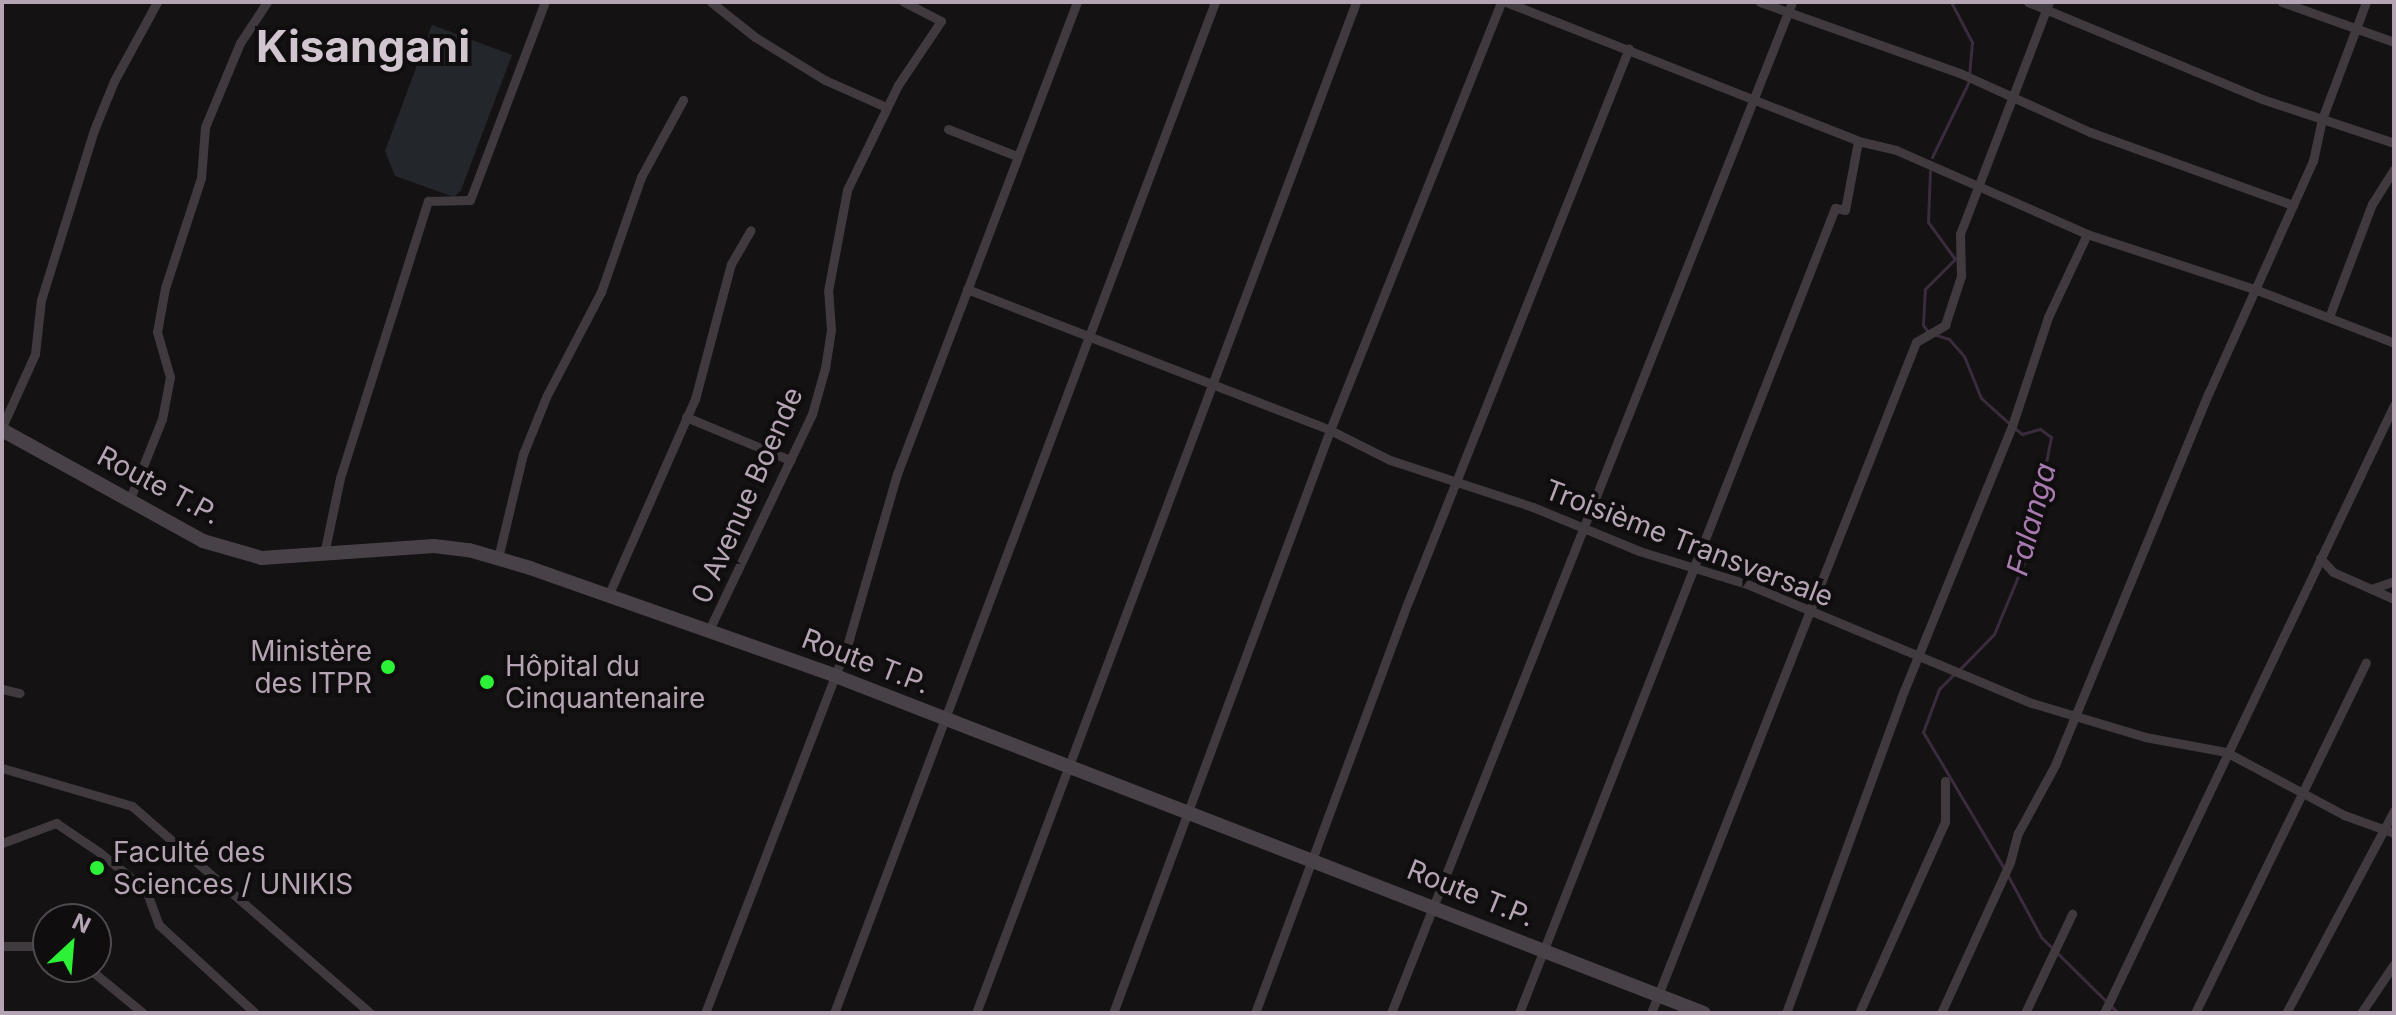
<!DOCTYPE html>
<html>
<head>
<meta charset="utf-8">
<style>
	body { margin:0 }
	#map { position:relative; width:2396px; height:1015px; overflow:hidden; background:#141213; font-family:Inter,sans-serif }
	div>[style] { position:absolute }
	.green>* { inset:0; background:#23272c }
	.stream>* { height:3px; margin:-1.5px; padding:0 1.5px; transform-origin:1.5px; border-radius:1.5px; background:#3a2c3d }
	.street>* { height:9px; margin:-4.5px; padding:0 4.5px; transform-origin:4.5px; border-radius:4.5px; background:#403a3f }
	.secondary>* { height:14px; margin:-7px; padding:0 7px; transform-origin:7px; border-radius:7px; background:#494148 }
	.dots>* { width:22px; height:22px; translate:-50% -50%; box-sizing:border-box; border:4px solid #0f0d0e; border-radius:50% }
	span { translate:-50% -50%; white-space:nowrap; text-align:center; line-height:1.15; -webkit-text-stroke:8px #0f0d0e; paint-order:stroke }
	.street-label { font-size:28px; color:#b5a4b3 }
	.poi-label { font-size:28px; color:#b5a4b3 }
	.right { translate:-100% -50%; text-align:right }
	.left { translate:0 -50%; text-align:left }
	.water-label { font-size:30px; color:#a87ab0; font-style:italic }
	.town-label { font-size:44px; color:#d1c5cf; font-weight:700 }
	.frame { position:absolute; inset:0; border:4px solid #b5a4b3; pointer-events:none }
	.north { position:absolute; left:32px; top:903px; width:80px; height:80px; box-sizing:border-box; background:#0f0d0e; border:2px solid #514950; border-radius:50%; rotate:26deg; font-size:22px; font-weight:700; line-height:32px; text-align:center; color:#b5a4b3 }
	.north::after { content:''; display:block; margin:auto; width:28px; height:36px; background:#2df136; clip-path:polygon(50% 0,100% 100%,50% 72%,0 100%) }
</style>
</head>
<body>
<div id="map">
	<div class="green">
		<i style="clip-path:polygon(432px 25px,512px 55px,461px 190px,454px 197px,395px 176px,385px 151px)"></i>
	</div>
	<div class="stream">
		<i style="left:1951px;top:2px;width:45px;rotate:62.3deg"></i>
		<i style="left:1972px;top:42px;width:32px;rotate:95deg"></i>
		<i style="left:1932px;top:157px;width:85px;rotate:-64deg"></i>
		<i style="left:1929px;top:333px;width:10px;rotate:-127deg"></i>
		<i style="left:1923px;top:325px;width:36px;rotate:-87deg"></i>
		<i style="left:1925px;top:289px;width:42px;rotate:-45deg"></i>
		<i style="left:1955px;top:259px;width:46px;rotate:-126.1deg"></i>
		<i style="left:1928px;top:222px;width:51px;rotate:-87.8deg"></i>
		<i style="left:1936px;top:335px;width:14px;rotate:17deg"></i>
		<i style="left:1949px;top:339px;width:23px;rotate:49deg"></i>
		<i style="left:1964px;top:356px;width:45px;rotate:68deg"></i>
		<i style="left:1981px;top:398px;width:42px;rotate:42.1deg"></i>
		<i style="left:2012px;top:426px;width:13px;rotate:39deg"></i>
		<i style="left:2022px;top:434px;width:19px;rotate:-16deg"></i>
		<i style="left:2040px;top:429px;width:14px;rotate:36deg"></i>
		<i style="left:2051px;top:437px;width:115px;rotate:101deg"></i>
		<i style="left:2029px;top:550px;width:91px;rotate:112.6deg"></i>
		<i style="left:1994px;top:634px;width:49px;rotate:134.2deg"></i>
		<i style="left:1954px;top:674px;width:21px;rotate:135deg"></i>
		<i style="left:1939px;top:689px;width:46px;rotate:110.4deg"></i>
		<i style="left:1923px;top:732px;width:157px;rotate:59.3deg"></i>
		<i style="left:2007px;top:874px;width:72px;rotate:61.6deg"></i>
		<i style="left:2041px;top:937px;width:108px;rotate:44.6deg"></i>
	</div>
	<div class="street">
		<i style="left:711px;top:2px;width:56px;rotate:38.5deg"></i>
		<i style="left:755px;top:37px;width:82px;rotate:31.6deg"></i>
		<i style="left:825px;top:80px;width:67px;rotate:23.9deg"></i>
		<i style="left:1506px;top:2px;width:378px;rotate:21.5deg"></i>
		<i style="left:1858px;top:141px;width:39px;rotate:13deg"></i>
		<i style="left:1896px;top:150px;width:209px;rotate:23.7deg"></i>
		<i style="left:2087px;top:234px;width:179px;rotate:18.2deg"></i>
		<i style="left:2257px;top:290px;width:147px;rotate:21.1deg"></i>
		<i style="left:1760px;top:2px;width:214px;rotate:19.6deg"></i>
		<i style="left:1962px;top:74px;width:141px;rotate:24.4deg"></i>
		<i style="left:2090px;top:132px;width:216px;rotate:19.8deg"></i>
		<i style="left:2028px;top:2px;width:253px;rotate:22.5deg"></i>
		<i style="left:2262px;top:99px;width:139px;rotate:18.4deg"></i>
		<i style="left:2282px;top:2px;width:119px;rotate:19.7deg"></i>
		<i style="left:948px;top:129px;width:74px;rotate:21.4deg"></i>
		<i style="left:967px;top:289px;width:389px;rotate:21.2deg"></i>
		<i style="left:1330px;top:430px;width:67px;rotate:26.6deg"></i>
		<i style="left:1390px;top:460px;width:151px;rotate:18.2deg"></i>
		<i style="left:1533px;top:507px;width:115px;rotate:22.5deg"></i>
		<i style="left:1639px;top:551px;width:113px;rotate:17deg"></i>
		<i style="left:1747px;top:584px;width:309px;rotate:22.7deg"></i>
		<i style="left:2032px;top:703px;width:118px;rotate:16.7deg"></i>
		<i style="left:2145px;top:737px;width:82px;rotate:10.5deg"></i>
		<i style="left:2226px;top:752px;width:134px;rotate:28.1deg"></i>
		<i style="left:2344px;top:815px;width:53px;rotate:19.8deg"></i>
		<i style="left:2329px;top:317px;width:121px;rotate:-69.2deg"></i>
		<i style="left:2372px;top:204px;width:41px;rotate:-57.8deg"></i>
		<i style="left:686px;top:417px;width:113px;rotate:22.5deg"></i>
		<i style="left:2px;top:427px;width:80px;rotate:-65.7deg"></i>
		<i style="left:35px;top:354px;width:54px;rotate:-83.7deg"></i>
		<i style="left:41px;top:300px;width:178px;rotate:-72.7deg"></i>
		<i style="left:94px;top:130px;width:53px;rotate:-67.8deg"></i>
		<i style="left:114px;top:81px;width:90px;rotate:-61.4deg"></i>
		<i style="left:129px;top:501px;width:88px;rotate:-68.1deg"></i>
		<i style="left:162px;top:419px;width:43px;rotate:-79.2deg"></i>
		<i style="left:170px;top:377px;width:47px;rotate:-106.1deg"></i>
		<i style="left:157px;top:332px;width:45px;rotate:-79.7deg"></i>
		<i style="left:165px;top:288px;width:116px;rotate:-71.9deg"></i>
		<i style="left:201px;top:178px;width:51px;rotate:-85.5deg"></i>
		<i style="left:205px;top:127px;width:91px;rotate:-67.4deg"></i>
		<i style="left:240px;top:43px;width:49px;rotate:-56.6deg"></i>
		<i style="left:324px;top:554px;width:78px;rotate:-78.1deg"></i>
		<i style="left:340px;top:478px;width:291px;rotate:-72.4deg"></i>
		<i style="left:428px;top:201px;width:42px;rotate:-1.4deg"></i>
		<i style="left:470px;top:200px;width:212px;rotate:-69.3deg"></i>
		<i style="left:498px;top:558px;width:107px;rotate:-76.5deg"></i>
		<i style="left:523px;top:454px;width:61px;rotate:-68deg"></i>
		<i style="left:546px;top:397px;width:119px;rotate:-62.4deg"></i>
		<i style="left:601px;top:292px;width:122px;rotate:-70.8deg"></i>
		<i style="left:641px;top:177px;width:88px;rotate:-61.4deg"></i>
		<i style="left:2320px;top:558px;width:19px;rotate:47deg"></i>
		<i style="left:2333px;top:572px;width:67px;rotate:23.9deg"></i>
		<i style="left:2371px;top:589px;width:24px;rotate:-19deg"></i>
		<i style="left:608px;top:596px;width:215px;rotate:-66.2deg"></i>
		<i style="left:695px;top:399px;width:140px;rotate:-75.1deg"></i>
		<i style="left:731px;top:264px;width:39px;rotate:-60deg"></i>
		<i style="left:709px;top:630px;width:239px;rotate:-64.5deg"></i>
		<i style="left:812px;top:414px;width:48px;rotate:-74.2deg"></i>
		<i style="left:825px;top:368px;width:38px;rotate:-81deg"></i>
		<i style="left:831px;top:330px;width:39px;rotate:-94deg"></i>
		<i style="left:828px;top:291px;width:103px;rotate:-79.3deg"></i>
		<i style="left:847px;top:190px;width:117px;rotate:-64.1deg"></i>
		<i style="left:898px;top:85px;width:77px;rotate:-56.1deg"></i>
		<i style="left:941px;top:21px;width:42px;rotate:-152.8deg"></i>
		<i style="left:2px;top:689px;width:18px;rotate:13deg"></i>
		<i style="left:2px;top:768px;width:135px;rotate:16.3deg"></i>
		<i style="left:132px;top:806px;width:315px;rotate:41deg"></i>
		<i style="left:2px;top:843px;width:58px;rotate:-20.3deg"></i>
		<i style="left:56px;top:823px;width:52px;rotate:34deg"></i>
		<i style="left:99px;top:852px;width:60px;rotate:39deg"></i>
		<i style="left:146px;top:890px;width:37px;rotate:70deg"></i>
		<i style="left:159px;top:925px;width:130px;rotate:42.5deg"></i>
		<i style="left:2px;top:946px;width:46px"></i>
		<i style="left:87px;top:967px;width:72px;rotate:39.4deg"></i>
		<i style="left:705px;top:1013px;width:401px;rotate:-68.9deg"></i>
		<i style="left:849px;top:639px;width:172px;rotate:-73.8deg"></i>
		<i style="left:897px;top:474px;width:505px;rotate:-69.13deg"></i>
		<i style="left:834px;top:1013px;width:1080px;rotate:-69.35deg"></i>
		<i style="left:976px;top:1013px;width:1080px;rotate:-69.4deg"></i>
		<i style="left:1113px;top:1013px;width:622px;rotate:-69.58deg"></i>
		<i style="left:1330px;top:430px;width:461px;rotate:-68.2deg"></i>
		<i style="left:1255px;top:1013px;width:439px;rotate:-69.6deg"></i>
		<i style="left:1408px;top:602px;width:596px;rotate:-68.25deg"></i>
		<i style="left:1391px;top:1013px;width:1088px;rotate:-68.36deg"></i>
		<i style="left:1519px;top:1013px;width:865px;rotate:-68.57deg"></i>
		<i style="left:1835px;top:208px;width:10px;rotate:11deg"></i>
		<i style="left:1845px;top:210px;width:70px;rotate:-79.3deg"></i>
		<i style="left:1651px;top:1013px;width:721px;rotate:-68.45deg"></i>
		<i style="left:1916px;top:342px;width:34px;rotate:-30deg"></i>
		<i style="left:1945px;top:325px;width:52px;rotate:-71.9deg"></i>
		<i style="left:1961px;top:276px;width:42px;rotate:-91.4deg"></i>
		<i style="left:1960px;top:234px;width:248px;rotate:-69deg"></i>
		<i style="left:1786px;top:1013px;width:335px;rotate:-69.9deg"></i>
		<i style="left:1901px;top:698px;width:294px;rotate:-67.8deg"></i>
		<i style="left:2012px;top:426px;width:115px;rotate:-71.7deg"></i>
		<i style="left:2048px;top:317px;width:92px;rotate:-64.8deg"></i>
		<i style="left:1859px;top:1013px;width:209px;rotate:-65.8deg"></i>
		<i style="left:1945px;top:822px;width:41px;rotate:-90deg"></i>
		<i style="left:1941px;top:1013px;width:166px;rotate:-65.4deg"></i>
		<i style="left:2010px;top:862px;width:30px;rotate:-75deg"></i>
		<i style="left:2018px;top:833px;width:77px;rotate:-61.4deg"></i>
		<i style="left:2055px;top:765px;width:404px;rotate:-67.6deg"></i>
		<i style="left:2209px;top:392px;width:253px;rotate:-65.8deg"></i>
		<i style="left:2313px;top:161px;width:43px;rotate:-77.9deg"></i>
		<i style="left:2322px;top:119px;width:125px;rotate:-69.4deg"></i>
		<i style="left:2025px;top:1013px;width:110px;rotate:-64.6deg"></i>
		<i style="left:2104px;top:1013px;width:674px;rotate:-64.5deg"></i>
		<i style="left:2195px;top:1013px;width:390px;rotate:-64deg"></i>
		<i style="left:2286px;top:1013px;width:229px;rotate:-61.9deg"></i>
		<i style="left:2361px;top:1013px;width:59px;rotate:-56deg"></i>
	</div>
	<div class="secondary">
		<i style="left:2px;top:430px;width:230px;rotate:28.9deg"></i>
		<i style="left:203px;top:541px;width:61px;rotate:16.1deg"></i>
		<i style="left:262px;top:558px;width:172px;rotate:-4deg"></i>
		<i style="left:434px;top:546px;width:35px;rotate:7deg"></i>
		<i style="left:469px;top:550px;width:64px;rotate:16.4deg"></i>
		<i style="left:530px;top:568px;width:321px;rotate:19.4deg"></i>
		<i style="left:833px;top:675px;width:934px;rotate:21.21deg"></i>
	</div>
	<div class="dots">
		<i style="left:388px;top:667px;background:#2df136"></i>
		<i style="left:487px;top:682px;background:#2df136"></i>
		<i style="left:97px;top:868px;background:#2df136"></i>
	</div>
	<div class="street-label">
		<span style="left:159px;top:485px;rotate:28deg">Route T.P.</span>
		<span style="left:747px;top:495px;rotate:-66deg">0 Avenue Boende</span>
		<span style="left:1689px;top:543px;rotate:21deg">Troisième Transversale</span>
		<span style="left:866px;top:661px;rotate:21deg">Route T.P.</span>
		<span style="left:1471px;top:893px;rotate:22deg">Route T.P.</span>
	</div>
	<div class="poi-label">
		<span class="right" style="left:372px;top:667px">Ministère<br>des ITPR</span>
		<span class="left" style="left:505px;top:682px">Hôpital du<br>Cinquantenaire</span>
		<span class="left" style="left:113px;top:868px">Faculté des<br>Sciences / UNIKIS</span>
	</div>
	<div class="water-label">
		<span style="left:2031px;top:519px;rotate:-75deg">Falanga</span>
	</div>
	<div class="town-label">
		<span style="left:363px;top:46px">Kisangani</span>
	</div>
	<div class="frame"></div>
	<div class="north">N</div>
</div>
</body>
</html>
